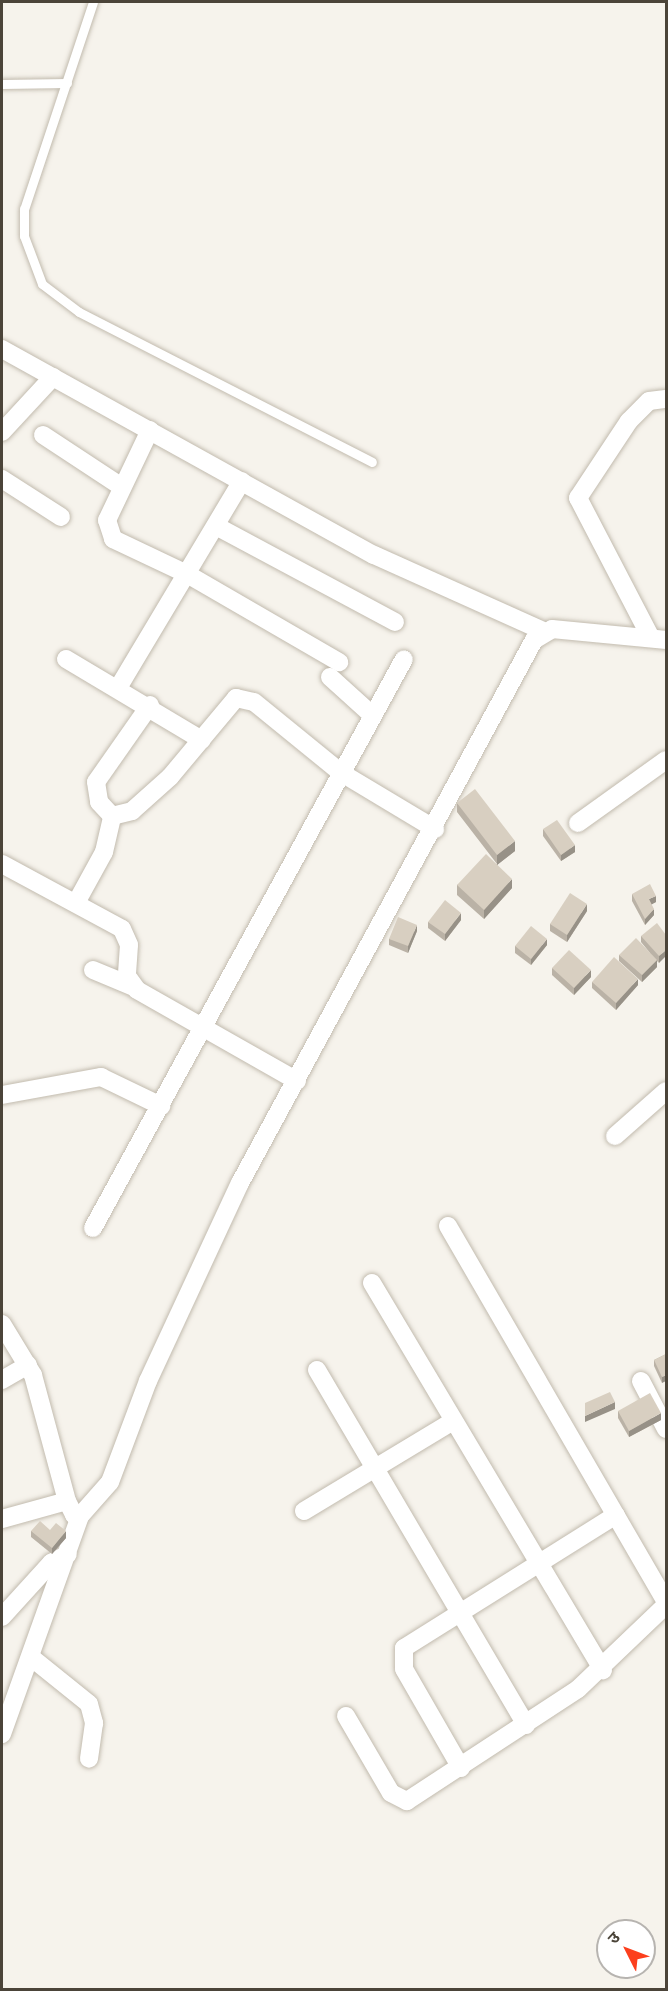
<!DOCTYPE html>
<html>
<head>
<meta charset="utf-8">
<style>
	body { margin:0 }
	#map { position:relative; width:668px; height:1991px; overflow:hidden; background:#f6f3ec; font-family:Montserrat,"Noto Sans Devanagari",sans-serif }
	div>[style] { position:absolute }
	.roads { filter:drop-shadow(0 0 2px #c2bbae) drop-shadow(0 0 2px #c2bbae) }
	.lane>* { height:9px; margin:-4.5px; padding:0 4.5px; transform-origin:4.5px; border-radius:4.5px; background:#fff }
	.street>* { height:18px; margin:-9px; padding:0 9px; transform-origin:9px; border-radius:9px; background:#fff }
	.wall>* { inset:0; background:#bab2a6 }
	.shaded-wall>* { inset:0; background:#979187 }
	.building>* { inset:0; background:#d8cfc1 }
	span { translate:-50% -50%; white-space:nowrap; text-align:center; line-height:1.15; -webkit-text-stroke:4.5px #fff; paint-order:stroke }
	.frame { position:absolute; inset:0; border:3px solid #4b4439; pointer-events:none }
	.north { position:absolute; left:596px; top:1919px; width:60px; height:60px; box-sizing:border-box; background:#fff; border:2px solid #b7b4b0; border-radius:50%; rotate:312deg; font-size:16px; font-weight:700; line-height:24px; text-align:center; color:#4b4439 }
	.north::after { content:''; display:block; margin:auto; width:21px; height:27px; background:#fc3f1d; clip-path:polygon(50% 0,100% 100%,50% 72%,0 100%) }
</style>
</head>
<body>
<div id="map">
	<div class="roads">
		<div class="lane">
			<i style="left:93px;top:2px;width:218px;rotate:108.4deg"></i>
			<i style="left:24px;top:209px;width:27px;rotate:90deg"></i>
			<i style="left:24px;top:236px;width:51px;rotate:69.4deg"></i>
			<i style="left:42px;top:284px;width:46px;rotate:37.1deg"></i>
			<i style="left:79px;top:312px;width:329px;rotate:27.1deg"></i>
			<i style="left:2px;top:84px;width:65px;rotate:-0.9deg"></i>
		</div>
		<div class="street">
			<i style="left:2px;top:349px;width:425px;rotate:29deg"></i>
			<i style="left:374px;top:555px;width:185px;rotate:24.2deg"></i>
			<i style="left:150px;top:430px;width:100px;rotate:115.5deg"></i>
			<i style="left:107px;top:520px;width:20px;rotate:72deg"></i>
			<i style="left:113px;top:539px;width:82px;rotate:25.3deg"></i>
			<i style="left:187px;top:574px;width:176px;rotate:30.1deg"></i>
			<i style="left:2px;top:432px;width:75px;rotate:-47.2deg"></i>
			<i style="left:43px;top:435px;width:95px;rotate:33.4deg"></i>
			<i style="left:2px;top:479px;width:70px;rotate:32.8deg"></i>
			<i style="left:216px;top:526px;width:203px;rotate:28.2deg"></i>
			<i style="left:651px;top:638px;width:158px;rotate:-117.5deg"></i>
			<i style="left:578px;top:498px;width:92px;rotate:-56.5deg"></i>
			<i style="left:629px;top:421px;width:28px;rotate:-45deg"></i>
			<i style="left:649px;top:401px;width:17px;rotate:-7deg"></i>
			<i style="left:66px;top:659px;width:158px;rotate:30.8deg"></i>
			<i style="left:330px;top:677px;width:57px;rotate:42.1deg"></i>
			<i style="left:118px;top:688px;width:241px;rotate:-59.1deg"></i>
			<i style="left:150px;top:705px;width:94px;rotate:125deg"></i>
			<i style="left:96px;top:782px;width:20px;rotate:81deg"></i>
			<i style="left:99px;top:802px;width:19px;rotate:47deg"></i>
			<i style="left:112px;top:816px;width:21px;rotate:-14deg"></i>
			<i style="left:132px;top:811px;width:51px;rotate:-41.8deg"></i>
			<i style="left:170px;top:777px;width:103px;rotate:-50.1deg"></i>
			<i style="left:236px;top:698px;width:18px;rotate:13deg"></i>
			<i style="left:254px;top:702px;width:111px;rotate:39.1deg"></i>
			<i style="left:340px;top:772px;width:111px;rotate:31deg"></i>
			<i style="left:578px;top:823px;width:108px;rotate:-35.6deg"></i>
			<i style="left:2px;top:864px;width:136px;rotate:28.4deg"></i>
			<i style="left:122px;top:929px;width:17px;rotate:66deg"></i>
			<i style="left:129px;top:945px;width:31px;rotate:94deg"></i>
			<i style="left:127px;top:976px;width:17px;rotate:54deg"></i>
			<i style="left:137px;top:990px;width:184px;rotate:29.6deg"></i>
			<i style="left:76px;top:903px;width:58px;rotate:-61.2deg"></i>
			<i style="left:104px;top:852px;width:37px;rotate:-77deg"></i>
			<i style="left:93px;top:970px;width:44px;rotate:22.5deg"></i>
			<i style="left:2px;top:1095px;width:101px;rotate:-10.3deg"></i>
			<i style="left:101px;top:1077px;width:67px;rotate:25.8deg"></i>
			<i style="left:615px;top:1136px;width:68px;rotate:-41.4deg"></i>
			<i style="left:448px;top:1226px;width:435px;rotate:59.9deg"></i>
			<i style="left:93px;top:1228px;width:648px;rotate:-61.34deg"></i>
			<i style="left:372px;top:1283px;width:451px;rotate:59.2deg"></i>
			<i style="left:2px;top:1324px;width:60px;rotate:58.7deg"></i>
			<i style="left:33px;top:1375px;width:131px;rotate:74.9deg"></i>
			<i style="left:67px;top:1501px;width:16px;rotate:63deg"></i>
			<i style="left:74px;top:1515px;width:6px;rotate:9deg"></i>
			<i style="left:80px;top:1516px;width:45px;rotate:-48.6deg"></i>
			<i style="left:110px;top:1482px;width:108px;rotate:-69.4deg"></i>
			<i style="left:148px;top:1381px;width:218px;rotate:-65.1deg"></i>
			<i style="left:240px;top:1183px;width:617px;rotate:-61.57deg"></i>
			<i style="left:534px;top:640px;width:21px;rotate:-31deg"></i>
			<i style="left:552px;top:629px;width:115px;rotate:5.5deg"></i>
			<i style="left:317px;top:1370px;width:412px;rotate:59.5deg"></i>
			<i style="left:2px;top:1380px;width:30px;rotate:-30deg"></i>
			<i style="left:641px;top:1381px;width:54px;rotate:62.5deg"></i>
			<i style="left:304px;top:1511px;width:174px;rotate:-31.1deg"></i>
			<i style="left:2px;top:1519px;width:67px;rotate:-15.5deg"></i>
			<i style="left:2px;top:1617px;width:73px;rotate:-47.8deg"></i>
			<i style="left:51px;top:1563px;width:19px;rotate:-28deg"></i>
			<i style="left:32px;top:1658px;width:73px;rotate:38.9deg"></i>
			<i style="left:89px;top:1704px;width:20px;rotate:75deg"></i>
			<i style="left:94px;top:1723px;width:36px;rotate:98deg"></i>
			<i style="left:346px;top:1716px;width:89px;rotate:59.7deg"></i>
			<i style="left:391px;top:1793px;width:18px;rotate:27deg"></i>
			<i style="left:407px;top:1801px;width:204px;rotate:-33.2deg"></i>
			<i style="left:578px;top:1689px;width:122px;rotate:-43.7deg"></i>
			<i style="left:2px;top:1734px;width:232px;rotate:-70.3deg"></i>
			<i style="left:461px;top:1768px;width:114px;rotate:-119.9deg"></i>
			<i style="left:404px;top:1669px;width:21px;rotate:-90deg"></i>
			<i style="left:404px;top:1648px;width:250px;rotate:-32.1deg"></i>
		</div>
	</div>
	<div class="wall">
		<i style="clip-path:polygon(457px 803px,515px 851px,497px 865px,512px 888px,484px 919px,457px 895px,457px 885px,497px 864px,457px 812px)"></i>
		<i style="clip-path:polygon(543px 829px,575px 852px,561px 861px,543px 836px)"></i>
		<i style="clip-path:polygon(632px 894px,656px 902px,651px 904px,654px 915px,645px 925px,632px 901px)"></i>
		<i style="clip-path:polygon(587px 911px,567px 942px,550px 931px,550px 924px)"></i>
		<i style="clip-path:polygon(461px 920px,445px 941px,428px 928px,428px 922px)"></i>
		<i style="clip-path:polygon(417px 931px,408px 953px,389px 945px,389px 939px)"></i>
		<i style="clip-path:polygon(666px 935px,659px 963px,657px 961px,657px 967px,642px 982px,619px 961px,619px 955px,650px 953px,641px 942px,641px 936px)"></i>
		<i style="clip-path:polygon(547px 945px,531px 965px,515px 953px,515px 946px)"></i>
		<i style="clip-path:polygon(552px 968px,591px 977px,574px 995px,552px 975px)"></i>
		<i style="clip-path:polygon(592px 982px,638px 985px,616px 1010px,592px 988px)"></i>
		<i style="clip-path:polygon(666px 1354px,662px 1383px,654px 1366px,654px 1360px)"></i>
		<i style="clip-path:polygon(618px 1411px,661px 1420px,629px 1437px,618px 1418px)"></i>
		<i style="clip-path:polygon(50px 1530px,66px 1538px,52px 1554px,31px 1537px,31px 1531px)"></i>
	</div>
	<div class="shaded-wall">
		<i style="clip-path:polygon(515px 841px,515px 851px,497px 865px,497px 855px)"></i>
		<i style="clip-path:polygon(575px 845px,575px 852px,561px 861px,561px 855px)"></i>
		<i style="clip-path:polygon(512px 879px,512px 888px,484px 919px,484px 910px)"></i>
		<i style="clip-path:polygon(656px 896px,656px 902px,649px 906px,649px 899px)"></i>
		<i style="clip-path:polygon(587px 904px,587px 911px,567px 942px,567px 935px)"></i>
		<i style="clip-path:polygon(654px 909px,654px 915px,645px 925px,645px 919px)"></i>
		<i style="clip-path:polygon(461px 913px,461px 920px,445px 941px,445px 934px)"></i>
		<i style="clip-path:polygon(417px 925px,417px 931px,408px 953px,408px 946px)"></i>
		<i style="clip-path:polygon(547px 939px,547px 945px,531px 965px,531px 959px)"></i>
		<i style="clip-path:polygon(666px 950px,666px 956px,659px 963px,659px 956px)"></i>
		<i style="clip-path:polygon(657px 960px,657px 967px,642px 982px,642px 975px)"></i>
		<i style="clip-path:polygon(591px 970px,591px 977px,574px 995px,574px 988px)"></i>
		<i style="clip-path:polygon(638px 979px,638px 985px,616px 1010px,616px 1003px)"></i>
		<i style="clip-path:polygon(666px 1375px,666px 1381px,662px 1383px,662px 1377px)"></i>
		<i style="clip-path:polygon(615px 1402px,615px 1409px,585px 1422px,585px 1416px)"></i>
		<i style="clip-path:polygon(661px 1413px,661px 1420px,629px 1437px,629px 1431px)"></i>
		<i style="clip-path:polygon(66px 1531px,66px 1538px,52px 1554px,52px 1548px)"></i>
	</div>
	<div class="building">
		<i style="clip-path:polygon(475px 789px,515px 841px,497px 855px,457px 803px)"></i>
		<i style="clip-path:polygon(557px 820px,575px 845px,561px 855px,543px 829px)"></i>
		<i style="clip-path:polygon(486px 854px,512px 879px,484px 910px,457px 885px)"></i>
		<i style="clip-path:polygon(650px 884px,656px 896px,649px 899px,654px 909px,645px 919px,632px 894px)"></i>
		<i style="clip-path:polygon(570px 893px,587px 904px,567px 935px,550px 924px)"></i>
		<i style="clip-path:polygon(445px 900px,461px 913px,445px 934px,428px 922px)"></i>
		<i style="clip-path:polygon(398px 917px,417px 925px,408px 946px,389px 939px)"></i>
		<i style="clip-path:polygon(657px 923px,666px 935px,666px 950px,659px 956px,641px 936px)"></i>
		<i style="clip-path:polygon(531px 926px,547px 939px,531px 959px,515px 946px)"></i>
		<i style="clip-path:polygon(636px 938px,657px 960px,642px 975px,619px 955px)"></i>
		<i style="clip-path:polygon(569px 950px,591px 970px,574px 988px,552px 968px)"></i>
		<i style="clip-path:polygon(614px 957px,638px 979px,616px 1003px,592px 982px)"></i>
		<i style="clip-path:polygon(666px 1354px,666px 1375px,662px 1377px,654px 1360px)"></i>
		<i style="clip-path:polygon(610px 1392px,615px 1402px,585px 1416px,585px 1403px)"></i>
		<i style="clip-path:polygon(650px 1393px,661px 1413px,629px 1431px,618px 1411px)"></i>
		<i style="clip-path:polygon(40px 1521px,50px 1530px,56px 1523px,66px 1531px,52px 1548px,31px 1531px)"></i>
	</div>
	<div class="frame"></div>
	<div class="north">उ</div>
</div>
</body>
</html>
